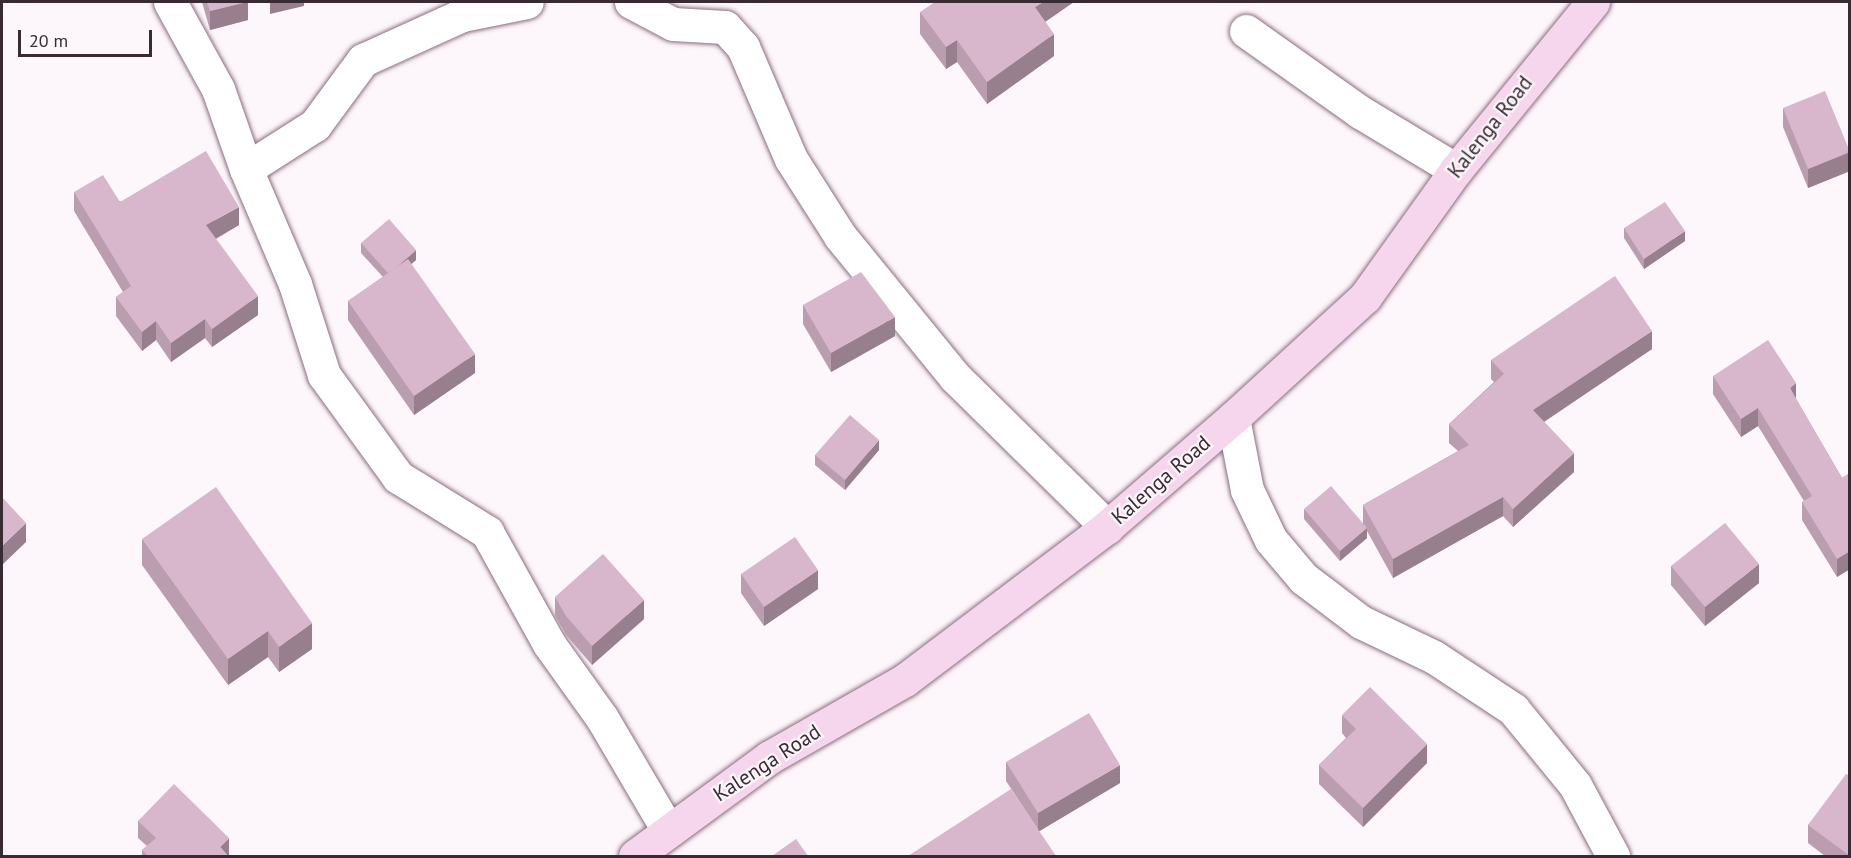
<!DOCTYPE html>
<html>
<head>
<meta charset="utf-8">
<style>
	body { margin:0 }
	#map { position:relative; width:1851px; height:858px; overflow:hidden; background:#fdf6fa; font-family:"PT Sans",sans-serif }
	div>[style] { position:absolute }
	.roads { filter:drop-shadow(0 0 2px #8c6d81) drop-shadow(0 0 2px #8c6d81) }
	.minor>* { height:33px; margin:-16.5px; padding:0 16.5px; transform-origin:16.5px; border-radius:16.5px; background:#fff }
	.secondary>* { height:33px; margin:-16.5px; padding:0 16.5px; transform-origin:16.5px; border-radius:16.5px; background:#f5d6ec }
	.wall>* { inset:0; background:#ba9daf }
	.shaded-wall>* { inset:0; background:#977f8e }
	.building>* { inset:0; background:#d8b6cb }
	span { translate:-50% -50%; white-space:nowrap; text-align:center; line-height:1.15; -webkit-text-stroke:4.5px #fdf6fa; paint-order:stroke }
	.street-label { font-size:21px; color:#382b33 }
	.frame { position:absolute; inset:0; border:3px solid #382b33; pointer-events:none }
	.scale { position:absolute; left:18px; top:30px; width:134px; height:27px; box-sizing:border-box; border:3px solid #382b33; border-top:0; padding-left:8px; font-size:18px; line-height:21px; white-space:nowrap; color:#382b33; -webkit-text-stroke:4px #fdf6fa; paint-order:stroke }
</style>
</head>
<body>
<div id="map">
	<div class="roads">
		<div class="minor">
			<i style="left:170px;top:2px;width:99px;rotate:61.1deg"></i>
			<i style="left:218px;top:89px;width:85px;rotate:70.7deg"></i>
			<i style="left:246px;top:169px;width:125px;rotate:66.9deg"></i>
			<i style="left:295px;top:284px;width:96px;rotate:72.3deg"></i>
			<i style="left:324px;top:375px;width:126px;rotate:54deg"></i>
			<i style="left:398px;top:477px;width:105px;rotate:31.7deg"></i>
			<i style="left:487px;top:532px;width:128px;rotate:61deg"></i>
			<i style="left:549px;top:644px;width:91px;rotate:54.4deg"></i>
			<i style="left:602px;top:718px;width:130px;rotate:59.5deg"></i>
			<i style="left:631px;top:2px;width:47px;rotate:27.6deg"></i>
			<i style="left:673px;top:24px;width:52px;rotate:3.3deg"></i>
			<i style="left:725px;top:27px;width:27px;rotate:48deg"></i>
			<i style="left:743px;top:47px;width:122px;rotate:66.8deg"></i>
			<i style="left:791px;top:159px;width:91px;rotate:57.5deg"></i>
			<i style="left:840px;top:236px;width:182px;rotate:50.8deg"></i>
			<i style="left:955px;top:377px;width:214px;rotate:44.6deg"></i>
			<i style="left:462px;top:15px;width:66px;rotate:-11.3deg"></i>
			<i style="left:1246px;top:31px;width:140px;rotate:35.4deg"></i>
			<i style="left:1360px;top:112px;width:112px;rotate:31.1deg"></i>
			<i style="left:246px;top:169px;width:82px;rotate:-32.5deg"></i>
			<i style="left:315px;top:125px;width:81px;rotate:-53.6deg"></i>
			<i style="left:363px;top:60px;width:109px;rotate:-24.4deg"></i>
			<i style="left:462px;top:15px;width:14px;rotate:-69deg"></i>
			<i style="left:1233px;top:418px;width:73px;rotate:79deg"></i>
			<i style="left:1247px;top:490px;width:55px;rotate:64.4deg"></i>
			<i style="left:1271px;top:540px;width:50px;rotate:49.9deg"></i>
			<i style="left:1303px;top:578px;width:73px;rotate:37.2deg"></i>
			<i style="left:1361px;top:622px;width:81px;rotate:25.6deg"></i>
			<i style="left:1434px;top:657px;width:95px;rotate:33.4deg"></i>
			<i style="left:1513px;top:709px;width:98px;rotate:50.8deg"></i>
			<i style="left:1575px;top:785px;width:81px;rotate:61.8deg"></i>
		</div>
		<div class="secondary">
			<i style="left:635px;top:856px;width:167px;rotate:-36.3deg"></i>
			<i style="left:770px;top:757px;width:155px;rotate:-29.7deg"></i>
			<i style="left:905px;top:680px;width:253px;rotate:-37.1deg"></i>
			<i style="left:1107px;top:527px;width:167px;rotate:-40.9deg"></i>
			<i style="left:1233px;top:418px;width:179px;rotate:-42.5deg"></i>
			<i style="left:1365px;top:297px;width:156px;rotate:-54.4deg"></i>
			<i style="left:1456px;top:170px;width:217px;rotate:-50.8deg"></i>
		</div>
	</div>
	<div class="wall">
		<i style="clip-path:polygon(202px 2px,248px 2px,248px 20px,210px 30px)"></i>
		<i style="clip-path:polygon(920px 12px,1045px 22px,1054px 56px,987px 104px,957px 62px,946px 69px,920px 34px)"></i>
		<i style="clip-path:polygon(1783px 108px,1850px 151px,1850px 171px,1808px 188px,1783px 127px)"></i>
		<i style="clip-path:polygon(74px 192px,239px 225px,216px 239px,258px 315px,212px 347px,205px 338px,171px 362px,156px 340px,142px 351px,116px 316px,116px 297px,123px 292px,74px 211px)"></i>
		<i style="clip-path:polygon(1624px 228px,1685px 241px,1644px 269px,1624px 238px)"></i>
		<i style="clip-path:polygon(361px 243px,416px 260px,411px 264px,475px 373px,414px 415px,348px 320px,348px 301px,383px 277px,361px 253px)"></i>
		<i style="clip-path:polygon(803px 305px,895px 336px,831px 372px,803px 324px)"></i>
		<i style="clip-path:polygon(1652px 349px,1544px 422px,1574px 472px,1513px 527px,1503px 516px,1393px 578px,1367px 531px,1367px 538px,1340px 561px,1304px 519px,1304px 509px,1363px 523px,1363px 505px,1458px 451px,1449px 443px,1449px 424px,1494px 382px,1491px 379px,1491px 360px)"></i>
		<i style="clip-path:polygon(1713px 376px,1796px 399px,1842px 478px,1850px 473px,1850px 569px,1837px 577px,1802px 520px,1802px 502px,1804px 501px,1758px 426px,1741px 437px,1713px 394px)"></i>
		<i style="clip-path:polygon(879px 450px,845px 490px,815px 465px,815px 455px)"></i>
		<i style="clip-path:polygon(142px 539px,312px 649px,279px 672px,268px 657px,228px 685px,142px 565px)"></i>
		<i style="clip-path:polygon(1671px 566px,1759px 583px,1705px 626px,1671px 585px)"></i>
		<i style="clip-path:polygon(741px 574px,818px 589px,764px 626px,741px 593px)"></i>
		<i style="clip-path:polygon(555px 597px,644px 619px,592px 665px,566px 635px,555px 616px)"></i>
		<i style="clip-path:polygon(1342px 715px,1427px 763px,1363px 827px,1319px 784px,1319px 765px,1346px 738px,1342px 733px)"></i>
		<i style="clip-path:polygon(1006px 762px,1120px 783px,1039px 831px,1006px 781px)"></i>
		<i style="clip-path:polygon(1850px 776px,1850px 856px,1825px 856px,1808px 843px,1808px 825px)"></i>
		<i style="clip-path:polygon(138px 821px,229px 855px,228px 856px,142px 856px,142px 850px,147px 846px,138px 838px)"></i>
	</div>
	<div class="shaded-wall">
		<i style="clip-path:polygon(248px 2px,248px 20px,210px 30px,210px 11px)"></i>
		<i style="clip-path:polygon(270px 2px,304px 2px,304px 6px,270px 14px)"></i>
		<i style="clip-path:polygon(1043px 2px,1074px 2px,1035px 29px,1035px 7px)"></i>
		<i style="clip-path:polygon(1054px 34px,1054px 56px,987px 104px,987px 82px)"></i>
		<i style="clip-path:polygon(957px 40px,957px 62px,946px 69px,946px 47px)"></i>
		<i style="clip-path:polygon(1850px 152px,1850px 171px,1808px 188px,1808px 169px)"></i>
		<i style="clip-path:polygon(239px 207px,239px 225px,206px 244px,206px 225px)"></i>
		<i style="clip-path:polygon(1685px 231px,1685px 241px,1644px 269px,1644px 259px)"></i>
		<i style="clip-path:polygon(416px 250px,416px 260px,389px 284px,389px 274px)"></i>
		<i style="clip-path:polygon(258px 296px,258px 315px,212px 347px,212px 329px)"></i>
		<i style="clip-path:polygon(895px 317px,895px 336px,831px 372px,831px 353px)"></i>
		<i style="clip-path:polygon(205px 319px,205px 338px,171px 362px,171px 343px)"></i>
		<i style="clip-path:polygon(156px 321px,156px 340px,142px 351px,142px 332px)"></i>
		<i style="clip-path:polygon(1652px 331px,1652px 349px,1533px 429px,1533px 410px)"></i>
		<i style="clip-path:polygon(475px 354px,475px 373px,414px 415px,414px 396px)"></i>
		<i style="clip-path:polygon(1796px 383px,1796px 401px,1790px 388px)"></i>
		<i style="clip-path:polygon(1758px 408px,1758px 426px,1741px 437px,1741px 419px)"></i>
		<i style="clip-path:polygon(879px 440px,879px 450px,845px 490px,845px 480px)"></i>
		<i style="clip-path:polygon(1574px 453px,1574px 472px,1513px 527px,1513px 509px)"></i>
		<i style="clip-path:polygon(1503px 497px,1503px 516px,1393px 578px,1393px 559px)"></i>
		<i style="clip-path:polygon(26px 523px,26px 542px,2px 565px,2px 546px)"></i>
		<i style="clip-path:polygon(1367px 528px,1367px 538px,1340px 561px,1340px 551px)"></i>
		<i style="clip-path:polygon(1850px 551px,1850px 569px,1837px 577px,1837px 559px)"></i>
		<i style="clip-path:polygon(1759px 564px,1759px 583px,1705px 626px,1705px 607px)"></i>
		<i style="clip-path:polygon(818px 570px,818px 589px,764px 626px,764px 607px)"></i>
		<i style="clip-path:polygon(644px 600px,644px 619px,592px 665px,592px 646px)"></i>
		<i style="clip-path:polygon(312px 623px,312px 649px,279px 672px,279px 647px)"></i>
		<i style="clip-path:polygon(268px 631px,268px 657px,228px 685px,228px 659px)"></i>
		<i style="clip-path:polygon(1427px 744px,1427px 763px,1363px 827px,1363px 808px)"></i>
		<i style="clip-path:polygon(1120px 765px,1120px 783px,1038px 832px,1038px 813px)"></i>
		<i style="clip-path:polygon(229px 838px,229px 855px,228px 856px,220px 847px)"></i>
	</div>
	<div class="building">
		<i style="clip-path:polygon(207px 2px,247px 2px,210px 11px)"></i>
		<i style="clip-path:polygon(935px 2px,1043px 2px,1035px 7px,1054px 34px,987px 82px,957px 40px,946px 47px,920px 12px)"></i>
		<i style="clip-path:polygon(1825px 91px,1850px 152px,1808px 169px,1783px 108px)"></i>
		<i style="clip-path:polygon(206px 151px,239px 207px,206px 225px,258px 296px,212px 329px,205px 319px,171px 343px,156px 321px,142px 332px,116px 297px,131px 286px,74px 192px,103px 175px,120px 202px)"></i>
		<i style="clip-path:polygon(1665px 202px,1685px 231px,1644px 259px,1624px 228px)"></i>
		<i style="clip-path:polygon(389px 219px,416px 250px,397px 267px,388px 273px,361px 243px)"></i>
		<i style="clip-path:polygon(408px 259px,475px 354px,414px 396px,348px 301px)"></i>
		<i style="clip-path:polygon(861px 272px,895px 317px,831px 353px,803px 305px)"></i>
		<i style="clip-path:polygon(1615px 276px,1652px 331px,1533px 410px,1574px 453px,1513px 509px,1503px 497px,1393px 559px,1363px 505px,1469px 445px,1449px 424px,1504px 374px,1491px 360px)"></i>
		<i style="clip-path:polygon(1768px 340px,1796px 383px,1790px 388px,1842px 478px,1850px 473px,1850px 551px,1837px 559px,1802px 502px,1812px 496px,1758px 408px,1741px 419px,1713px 376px)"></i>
		<i style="clip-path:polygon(850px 415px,879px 440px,845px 480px,815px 455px)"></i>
		<i style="clip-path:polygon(1331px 486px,1367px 528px,1340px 551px,1304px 509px)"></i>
		<i style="clip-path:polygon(216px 487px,312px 623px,279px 647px,268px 631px,228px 659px,142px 539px)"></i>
		<i style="clip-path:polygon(2px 497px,26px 523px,2px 546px)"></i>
		<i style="clip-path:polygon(1725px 523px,1759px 564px,1705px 607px,1671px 566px)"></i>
		<i style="clip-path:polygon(795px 537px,818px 570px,764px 607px,741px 574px)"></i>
		<i style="clip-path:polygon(603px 554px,644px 600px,592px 646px,566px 616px,555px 597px)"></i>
		<i style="clip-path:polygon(1370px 687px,1427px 744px,1363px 808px,1319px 765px,1356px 729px,1342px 715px)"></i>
		<i style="clip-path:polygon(1089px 713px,1120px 765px,1038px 813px,1006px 762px)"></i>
		<i style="clip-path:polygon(1846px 774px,1850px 776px,1850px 856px,1808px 825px)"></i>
		<i style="clip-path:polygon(174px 784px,229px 838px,220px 847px,228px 856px,148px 856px,142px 850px,156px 838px,138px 821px)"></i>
		<i style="clip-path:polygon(1011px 789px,1056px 856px,908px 856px)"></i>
		<i style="clip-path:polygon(796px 839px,808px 856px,772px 856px)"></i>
	</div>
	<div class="street-label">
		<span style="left:1490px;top:127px;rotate:-52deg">Kalenga Road</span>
		<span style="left:1161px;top:480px;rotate:-41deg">Kalenga Road</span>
		<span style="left:767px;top:763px;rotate:-33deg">Kalenga Road</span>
	</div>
	<div class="frame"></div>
	<div class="scale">20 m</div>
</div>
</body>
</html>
